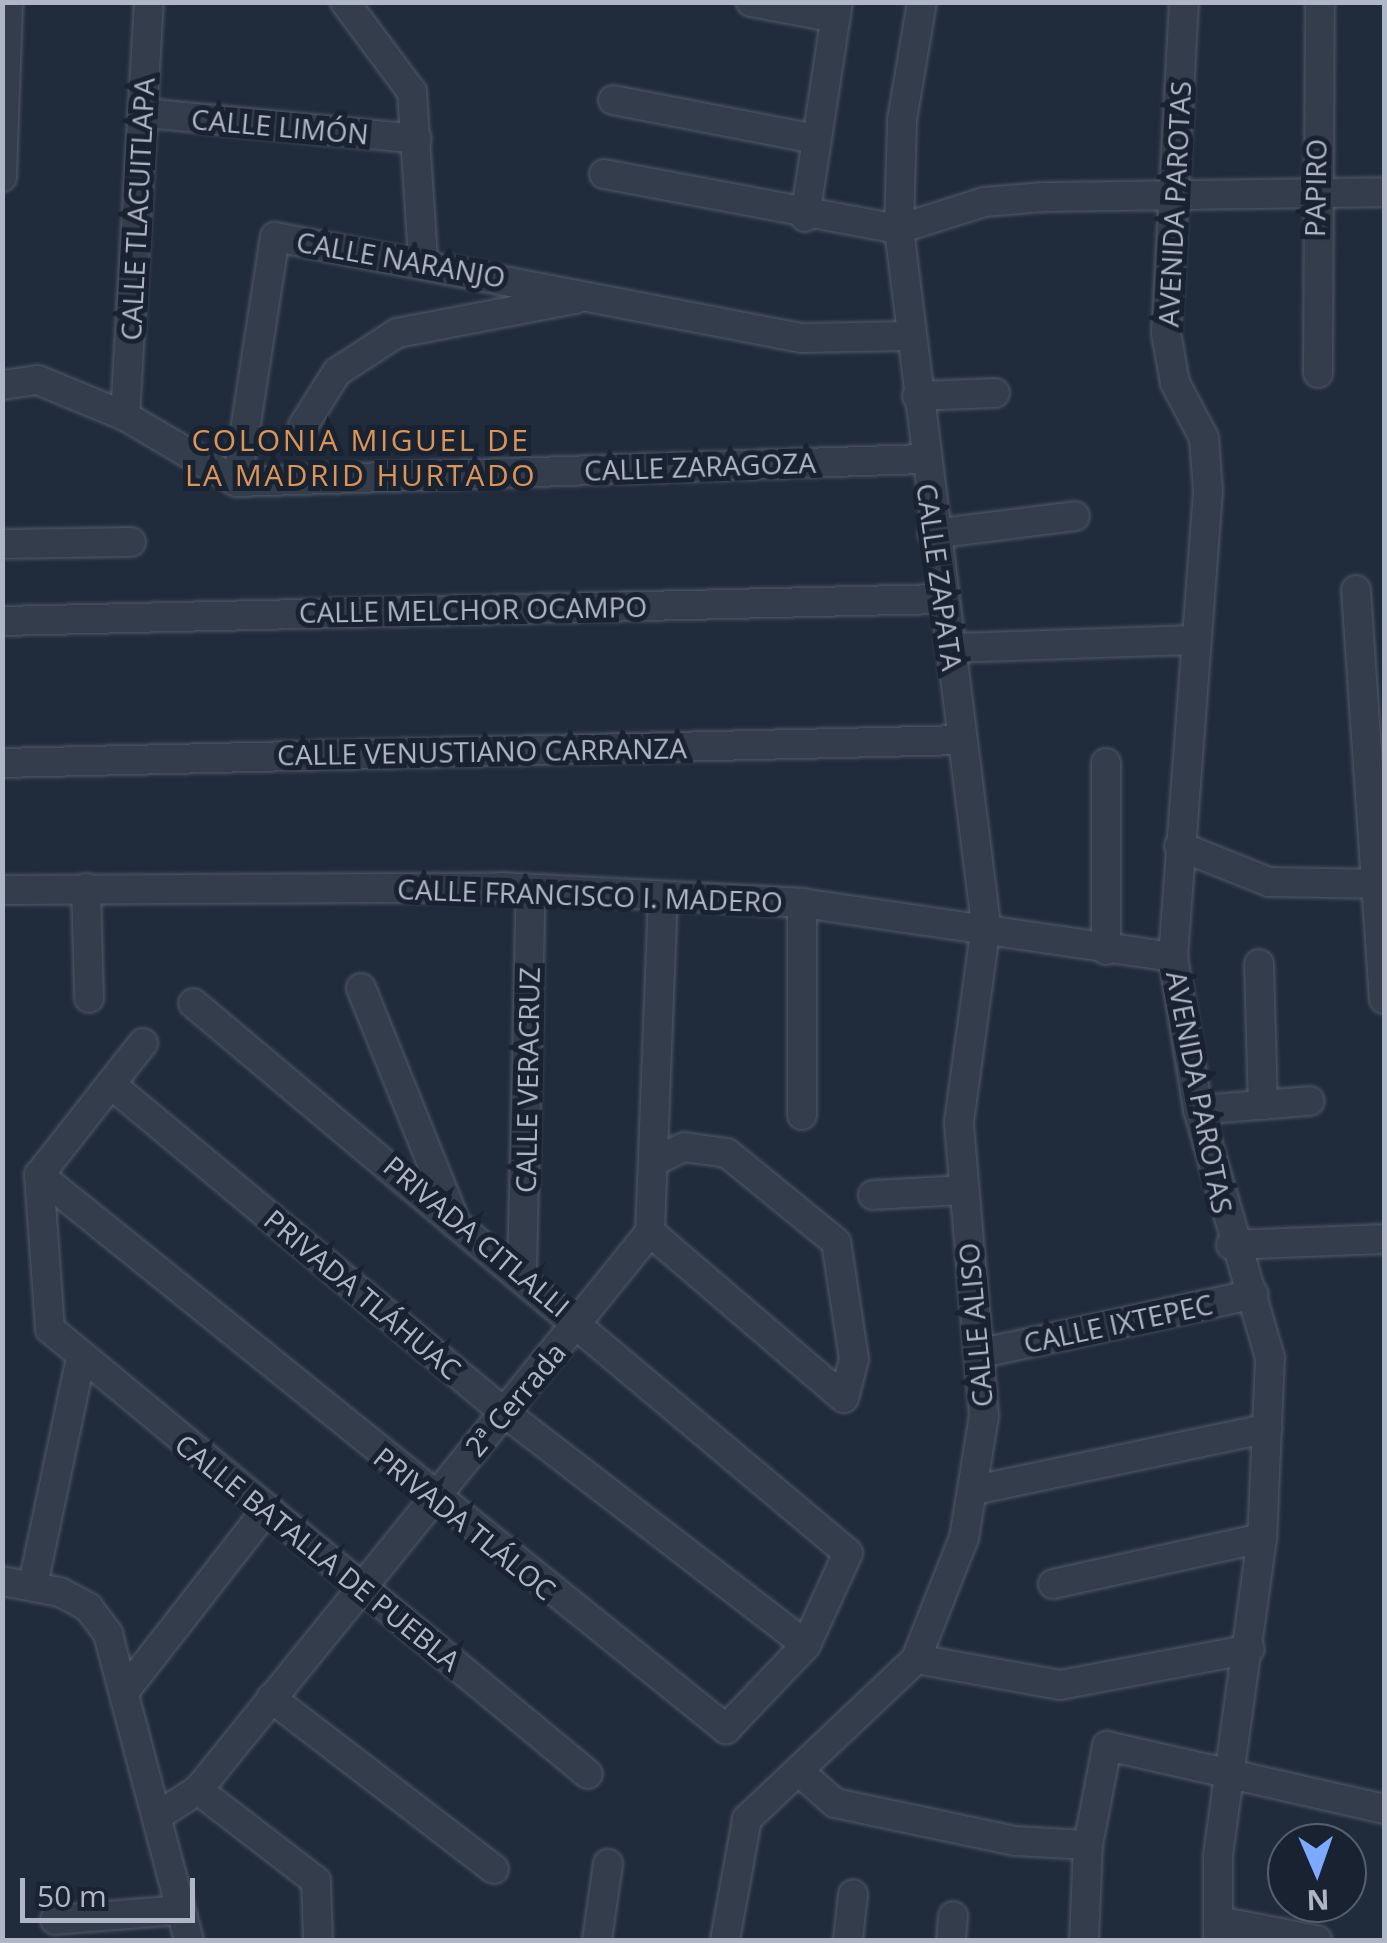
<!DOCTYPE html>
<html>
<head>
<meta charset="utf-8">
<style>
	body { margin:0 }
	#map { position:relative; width:1387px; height:1943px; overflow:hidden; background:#202b3b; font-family:"Open Sans",sans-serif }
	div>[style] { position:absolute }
	.roads { filter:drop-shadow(0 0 2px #525a69) drop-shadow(0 0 2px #525a69) }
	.minor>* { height:28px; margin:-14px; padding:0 14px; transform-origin:14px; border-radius:14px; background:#343d4b }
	span { translate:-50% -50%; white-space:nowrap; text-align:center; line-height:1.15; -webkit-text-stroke:10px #192230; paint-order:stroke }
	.street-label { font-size:28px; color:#afb7c7 }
	.neighbourhood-label { font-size:30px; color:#da9557; letter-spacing:2.5px }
	.frame { position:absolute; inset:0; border:5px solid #afb7c7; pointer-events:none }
	.north { position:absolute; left:1267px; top:1823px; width:100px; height:100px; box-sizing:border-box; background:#192230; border:2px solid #555e6c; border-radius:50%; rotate:178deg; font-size:28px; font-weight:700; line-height:40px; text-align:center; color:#afb7c7 }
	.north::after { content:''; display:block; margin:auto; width:35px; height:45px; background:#7daafe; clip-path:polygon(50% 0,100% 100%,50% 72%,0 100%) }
	.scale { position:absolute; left:20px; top:1878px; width:175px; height:45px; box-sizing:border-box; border:5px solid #afb7c7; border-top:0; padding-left:12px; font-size:30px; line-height:35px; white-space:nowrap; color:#afb7c7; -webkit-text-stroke:8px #192230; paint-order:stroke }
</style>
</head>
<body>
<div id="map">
	<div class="roads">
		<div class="minor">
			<i style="left:345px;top:2px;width:112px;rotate:53.3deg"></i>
			<i style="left:412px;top:92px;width:167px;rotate:86.2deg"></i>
			<i style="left:751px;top:2px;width:86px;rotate:10.7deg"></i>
			<i style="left:1184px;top:2px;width:331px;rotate:93.1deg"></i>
			<i style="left:1166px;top:333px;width:51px;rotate:79.8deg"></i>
			<i style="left:1175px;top:383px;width:62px;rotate:62.2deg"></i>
			<i style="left:1204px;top:438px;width:53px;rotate:85.7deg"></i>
			<i style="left:1208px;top:491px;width:467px;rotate:94.3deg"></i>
			<i style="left:1173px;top:957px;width:155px;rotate:80.7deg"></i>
			<i style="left:1198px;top:1110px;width:258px;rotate:73.8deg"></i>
			<i style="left:1270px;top:1358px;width:180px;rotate:92.5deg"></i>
			<i style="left:1262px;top:1538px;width:322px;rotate:97.9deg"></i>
			<i style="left:1218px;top:1857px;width:83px;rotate:90deg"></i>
			<i style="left:613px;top:100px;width:206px;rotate:10.9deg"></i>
			<i style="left:144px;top:113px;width:274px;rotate:5.4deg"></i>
			<i style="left:604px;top:174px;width:300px;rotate:10.6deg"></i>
			<i style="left:899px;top:229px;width:89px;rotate:-17.6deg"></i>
			<i style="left:984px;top:202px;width:60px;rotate:-4.8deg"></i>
			<i style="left:1044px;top:197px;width:340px;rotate:-0.8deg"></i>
			<i style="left:2px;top:177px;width:175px;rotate:-88deg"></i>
			<i style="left:805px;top:217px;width:218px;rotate:-81.3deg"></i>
			<i style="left:1318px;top:373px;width:371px;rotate:-89.7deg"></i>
			<i style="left:2px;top:385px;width:36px;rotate:-8deg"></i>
			<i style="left:38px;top:380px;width:94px;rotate:22.5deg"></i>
			<i style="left:125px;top:416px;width:130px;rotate:30.5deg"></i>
			<i style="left:917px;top:396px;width:78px;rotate:-2.2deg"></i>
			<i style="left:125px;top:416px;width:415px;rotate:-86.7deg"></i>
			<i style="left:303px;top:426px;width:64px;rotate:-57.8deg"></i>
			<i style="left:337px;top:372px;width:72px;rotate:-33deg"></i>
			<i style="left:397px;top:333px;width:182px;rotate:-10.8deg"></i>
			<i style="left:237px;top:482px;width:248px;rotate:-81.2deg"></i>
			<i style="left:275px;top:237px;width:536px;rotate:10.87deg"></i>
			<i style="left:801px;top:338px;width:108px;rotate:-1.1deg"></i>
			<i style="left:237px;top:482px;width:687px;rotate:-1.92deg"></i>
			<i style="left:933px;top:534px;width:143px;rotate:-7.2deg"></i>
			<i style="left:2px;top:544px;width:129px;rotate:-0.9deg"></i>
			<i style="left:1356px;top:590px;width:410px;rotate:86.1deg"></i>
			<i style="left:2px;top:621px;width:941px;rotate:-1.34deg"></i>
			<i style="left:951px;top:648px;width:243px;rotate:-1.9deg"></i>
			<i style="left:2px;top:763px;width:959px;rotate:-1.37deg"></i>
			<i style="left:1106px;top:763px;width:187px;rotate:90deg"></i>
			<i style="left:1179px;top:846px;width:97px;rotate:21.8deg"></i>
			<i style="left:1269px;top:882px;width:115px;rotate:1deg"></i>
			<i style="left:86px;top:888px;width:110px;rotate:88.4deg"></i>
			<i style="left:2px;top:890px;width:499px;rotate:-0.3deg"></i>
			<i style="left:501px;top:887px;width:301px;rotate:3deg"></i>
			<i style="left:802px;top:903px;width:375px;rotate:8.3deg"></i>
			<i style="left:1259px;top:964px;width:141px;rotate:88.4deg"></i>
			<i style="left:361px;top:988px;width:243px;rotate:68deg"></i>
			<i style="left:143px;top:1043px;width:168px;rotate:128.2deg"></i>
			<i style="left:39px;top:1175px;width:154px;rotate:85.9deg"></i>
			<i style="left:50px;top:1329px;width:698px;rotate:39.6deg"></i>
			<i style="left:113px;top:1086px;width:510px;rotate:39.83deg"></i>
			<i style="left:505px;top:1413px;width:380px;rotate:37.6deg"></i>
			<i style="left:1198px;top:1110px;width:112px;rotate:-4.6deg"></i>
			<i style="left:802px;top:1115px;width:212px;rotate:-90deg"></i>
			<i style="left:39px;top:1175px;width:883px;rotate:38.88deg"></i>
			<i style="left:726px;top:1729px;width:116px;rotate:-46.4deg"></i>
			<i style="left:806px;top:1645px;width:101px;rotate:-65.5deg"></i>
			<i style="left:848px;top:1553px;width:855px;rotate:-139.98deg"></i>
			<i style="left:873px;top:1195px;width:90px;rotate:-3.2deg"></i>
			<i style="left:650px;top:1232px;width:255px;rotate:40.6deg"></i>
			<i style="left:844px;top:1398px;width:40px;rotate:-75.6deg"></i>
			<i style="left:854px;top:1359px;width:118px;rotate:-98.7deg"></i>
			<i style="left:836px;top:1242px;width:141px;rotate:-140.8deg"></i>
			<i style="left:727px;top:1153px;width:43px;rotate:-172.1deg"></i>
			<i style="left:684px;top:1147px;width:32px;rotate:154deg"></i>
			<i style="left:1231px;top:1245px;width:153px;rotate:-2.2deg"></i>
			<i style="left:522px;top:1272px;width:383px;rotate:-88.7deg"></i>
			<i style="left:982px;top:1353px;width:278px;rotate:-12.2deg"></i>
			<i style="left:975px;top:1490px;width:299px;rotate:-11.9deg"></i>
			<i style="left:2px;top:1581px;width:59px;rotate:10.7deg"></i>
			<i style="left:60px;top:1592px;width:32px;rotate:28deg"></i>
			<i style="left:88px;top:1607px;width:34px;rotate:53deg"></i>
			<i style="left:108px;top:1634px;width:317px;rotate:75.2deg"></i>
			<i style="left:1053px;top:1584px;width:214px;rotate:-12.4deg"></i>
			<i style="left:33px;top:1585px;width:232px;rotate:-78.1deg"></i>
			<i style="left:916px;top:1659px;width:146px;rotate:10.2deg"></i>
			<i style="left:1060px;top:1685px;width:193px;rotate:-10.7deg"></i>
			<i style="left:125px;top:1691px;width:231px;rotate:-52deg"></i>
			<i style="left:271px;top:1698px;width:281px;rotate:37.5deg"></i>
			<i style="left:803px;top:1775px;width:43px;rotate:41.2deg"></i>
			<i style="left:835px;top:1803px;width:184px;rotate:11.9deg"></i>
			<i style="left:1015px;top:1841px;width:73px;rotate:3.1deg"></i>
			<i style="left:198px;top:1790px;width:149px;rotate:37.6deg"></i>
			<i style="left:316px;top:1881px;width:59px;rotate:88.1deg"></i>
			<i style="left:159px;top:1815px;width:46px;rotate:-32.7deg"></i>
			<i style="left:198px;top:1790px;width:718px;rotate:-50.99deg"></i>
			<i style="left:650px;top:1232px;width:336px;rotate:-87.8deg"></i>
			<i style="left:55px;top:1920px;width:124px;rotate:-4.6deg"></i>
			<i style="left:1218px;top:1921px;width:101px;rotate:10.9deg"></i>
			<i style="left:597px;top:1940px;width:77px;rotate:-81.8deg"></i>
			<i style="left:725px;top:1940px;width:123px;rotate:-79.7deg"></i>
			<i style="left:747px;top:1819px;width:233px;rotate:-43.4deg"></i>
			<i style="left:916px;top:1659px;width:130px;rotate:-68.4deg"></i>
			<i style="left:964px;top:1538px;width:124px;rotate:-80.7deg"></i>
			<i style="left:984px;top:1416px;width:295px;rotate:-94.9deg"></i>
			<i style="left:959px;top:1122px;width:199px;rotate:-82.2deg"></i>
			<i style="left:986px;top:925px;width:701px;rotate:-97.13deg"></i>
			<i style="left:899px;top:229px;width:109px;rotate:-88.4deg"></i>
			<i style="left:902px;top:120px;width:120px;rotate:-80.4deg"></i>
			<i style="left:848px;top:1940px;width:46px;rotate:-83.8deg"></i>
			<i style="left:951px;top:1940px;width:24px;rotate:-85deg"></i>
			<i style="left:1084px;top:1940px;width:95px;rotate:-87.6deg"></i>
			<i style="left:1088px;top:1845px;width:101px;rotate:-79.1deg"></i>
			<i style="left:1107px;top:1746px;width:284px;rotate:12.8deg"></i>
		</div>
	</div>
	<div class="street-label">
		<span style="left:280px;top:126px;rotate:5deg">CALLE LIMÓN</span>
		<span style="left:1315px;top:188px;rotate:-89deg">PAPIRO</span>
		<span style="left:1174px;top:204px;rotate:-87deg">AVENIDA PAROTAS</span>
		<span style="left:137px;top:209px;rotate:-87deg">CALLE TLACUITLAPA</span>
		<span style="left:401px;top:259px;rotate:10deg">CALLE NARANJO</span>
		<span style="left:700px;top:466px;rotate:-2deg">CALLE ZARAGOZA</span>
		<span style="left:940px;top:577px;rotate:82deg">CALLE ZAPATA</span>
		<span style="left:473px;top:609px;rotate:-1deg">CALLE MELCHOR OCAMPO</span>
		<span style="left:482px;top:751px;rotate:-1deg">CALLE VENUSTIANO CARRANZA</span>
		<span style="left:590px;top:895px;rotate:2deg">CALLE FRANCISCO I. MADERO</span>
		<span style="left:527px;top:1080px;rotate:-89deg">CALLE VERACRUZ</span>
		<span style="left:1200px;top:1092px;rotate:79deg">AVENIDA PAROTAS</span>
		<span style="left:477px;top:1236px;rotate:40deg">PRIVADA CITLALLI</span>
		<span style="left:363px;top:1294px;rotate:40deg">PRIVADA TLÁHUAC</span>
		<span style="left:1118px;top:1323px;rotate:-12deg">CALLE IXTEPEC</span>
		<span style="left:975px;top:1325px;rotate:-95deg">CALLE ALISO</span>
		<span style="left:515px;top:1399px;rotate:-50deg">2ª Cerrada</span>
		<span style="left:465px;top:1523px;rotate:39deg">PRIVADA TLÁLOC</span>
		<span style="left:318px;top:1552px;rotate:39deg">CALLE BATALLA DE PUEBLA</span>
	</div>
	<div class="neighbourhood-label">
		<span style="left:361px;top:457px">COLONIA MIGUEL DE<br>LA MADRID HURTADO</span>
	</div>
	<div class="frame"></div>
	<div class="north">N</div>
	<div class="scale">50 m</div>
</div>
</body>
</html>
